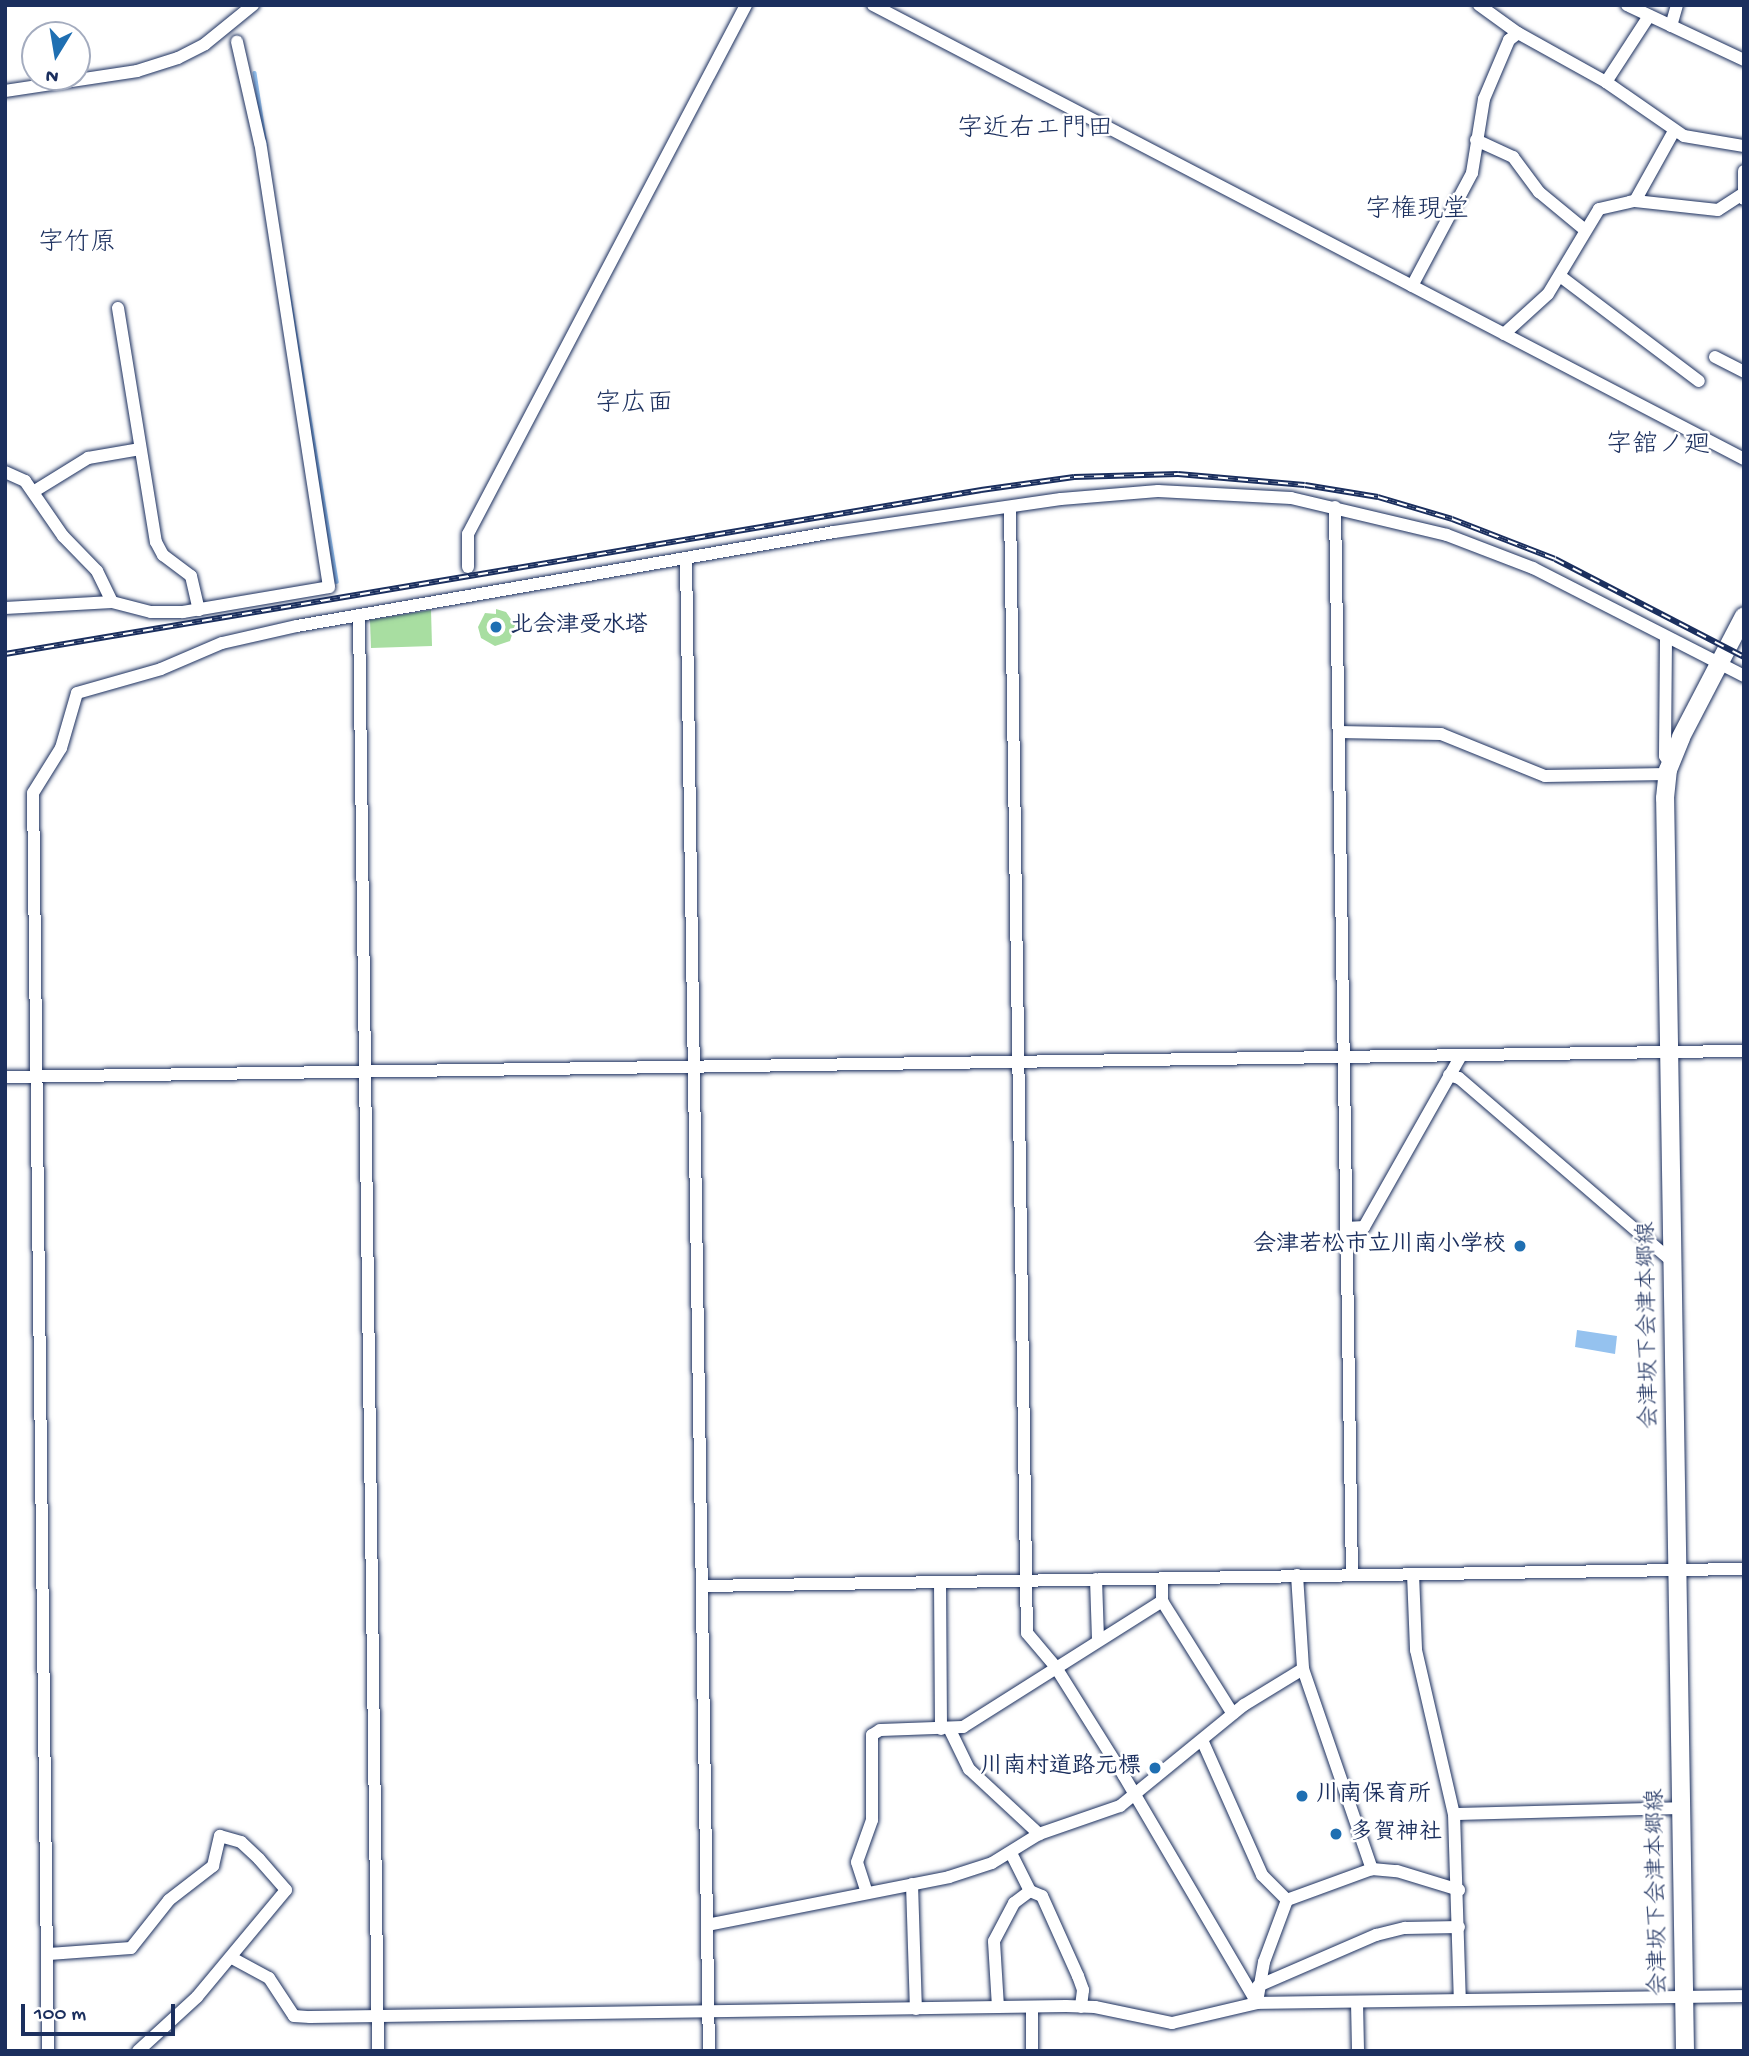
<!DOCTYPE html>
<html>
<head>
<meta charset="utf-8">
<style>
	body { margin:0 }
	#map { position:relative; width:1749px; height:2056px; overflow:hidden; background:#fff; font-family:"Gochi Hand","Klee One",sans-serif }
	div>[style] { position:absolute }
	.green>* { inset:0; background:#a8dea1 }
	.water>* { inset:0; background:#95c2ef }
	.stream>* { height:3.5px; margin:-1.75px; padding:0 1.75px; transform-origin:1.75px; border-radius:1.75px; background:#95c2ef }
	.roads { filter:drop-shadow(0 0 2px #1b2f5e) drop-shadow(0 0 2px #1b2f5e) }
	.minor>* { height:12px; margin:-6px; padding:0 6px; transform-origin:6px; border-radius:6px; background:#fff }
	.primary>* { height:18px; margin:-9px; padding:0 9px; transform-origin:9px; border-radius:9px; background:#fff }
	.rail>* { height:6px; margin-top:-3px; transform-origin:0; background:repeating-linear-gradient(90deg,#fff 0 10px,#1b2f5e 0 20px); box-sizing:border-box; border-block:2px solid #1b2f5e }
	.dots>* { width:19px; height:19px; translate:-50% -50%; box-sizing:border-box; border:4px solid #fff; border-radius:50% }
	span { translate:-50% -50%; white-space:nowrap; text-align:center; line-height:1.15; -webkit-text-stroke:5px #fff; paint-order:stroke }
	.poi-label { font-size:23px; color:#1b2f5e; font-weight:700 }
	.left { translate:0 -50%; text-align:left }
	.right { translate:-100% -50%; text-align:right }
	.street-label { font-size:23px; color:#1b2f5e }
	.quarter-label { font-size:26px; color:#1b2f5e }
	.frame { position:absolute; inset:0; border:7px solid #1b2f5e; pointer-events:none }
	.north { position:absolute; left:21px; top:21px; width:70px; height:70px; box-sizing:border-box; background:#fff; border:2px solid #a4acbf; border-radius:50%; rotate:191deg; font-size:19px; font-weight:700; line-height:28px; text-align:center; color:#1b2f5e }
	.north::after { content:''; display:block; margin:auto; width:24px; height:32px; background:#1f6fb2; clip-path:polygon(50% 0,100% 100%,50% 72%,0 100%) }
	.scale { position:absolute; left:21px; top:2004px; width:154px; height:32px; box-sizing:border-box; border:4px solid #1b2f5e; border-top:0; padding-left:9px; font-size:21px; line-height:24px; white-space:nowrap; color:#1b2f5e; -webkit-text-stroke:5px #fff; paint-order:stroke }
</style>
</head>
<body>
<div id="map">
	<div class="green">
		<i style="clip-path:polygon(496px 609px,506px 612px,515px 625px,510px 641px,495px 646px,481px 638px,478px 627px,485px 613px,496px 614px)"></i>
		<i style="clip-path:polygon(431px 610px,432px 646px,371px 648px,370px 620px)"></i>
	</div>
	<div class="water">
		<i style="clip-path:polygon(1577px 1330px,1617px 1336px,1615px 1354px,1575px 1347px)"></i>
	</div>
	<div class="stream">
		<i style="left:255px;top:73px;width:73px;rotate:81.3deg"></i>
		<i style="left:286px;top:273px;width:313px;rotate:80.6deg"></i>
	</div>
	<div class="roads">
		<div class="minor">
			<i style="left:873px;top:5px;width:982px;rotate:27.53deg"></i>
			<i style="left:1479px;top:5px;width:48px;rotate:35.7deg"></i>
			<i style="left:1518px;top:33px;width:101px;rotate:29.1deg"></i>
			<i style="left:1606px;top:82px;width:95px;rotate:34.7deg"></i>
			<i style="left:1684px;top:136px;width:61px;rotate:9.5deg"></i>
			<i style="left:1627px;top:5px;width:129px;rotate:25.2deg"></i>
			<i style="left:1671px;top:26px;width:22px;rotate:-74deg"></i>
			<i style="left:1606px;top:82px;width:79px;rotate:-56.9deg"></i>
			<i style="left:5px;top:91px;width:134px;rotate:-8.6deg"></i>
			<i style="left:137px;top:71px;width:43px;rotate:-17.6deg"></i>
			<i style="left:178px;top:58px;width:30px;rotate:-27deg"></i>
			<i style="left:205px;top:44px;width:62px;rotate:-39.1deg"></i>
			<i style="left:1476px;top:140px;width:41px;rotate:24.7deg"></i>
			<i style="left:1513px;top:157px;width:44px;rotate:53.4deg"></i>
			<i style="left:1539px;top:192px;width:60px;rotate:39.6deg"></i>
			<i style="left:1744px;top:171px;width:28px;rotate:90deg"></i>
			<i style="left:1635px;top:201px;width:80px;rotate:-60.9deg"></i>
			<i style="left:1560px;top:276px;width:174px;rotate:37.1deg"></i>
			<i style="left:1412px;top:286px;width:128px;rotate:-62deg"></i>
			<i style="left:1472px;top:173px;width:75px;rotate:-80.8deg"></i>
			<i style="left:1484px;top:99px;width:64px;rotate:-67deg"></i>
			<i style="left:1509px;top:40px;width:11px;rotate:-38deg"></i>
			<i style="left:118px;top:308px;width:237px;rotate:80.8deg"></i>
			<i style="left:156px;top:542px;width:15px;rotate:62deg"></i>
			<i style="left:163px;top:555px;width:35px;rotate:37deg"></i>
			<i style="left:191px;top:576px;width:35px;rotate:77deg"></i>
			<i style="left:1504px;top:334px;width:59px;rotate:-42.3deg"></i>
			<i style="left:1548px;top:294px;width:99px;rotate:-59deg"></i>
			<i style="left:1599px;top:209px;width:37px;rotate:-13deg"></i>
			<i style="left:1635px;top:201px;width:83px;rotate:6.2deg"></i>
			<i style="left:1718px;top:210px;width:27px;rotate:-33deg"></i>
			<i style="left:1715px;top:357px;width:33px;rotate:27deg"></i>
			<i style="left:5px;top:472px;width:22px;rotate:24deg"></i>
			<i style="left:25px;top:481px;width:67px;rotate:55.4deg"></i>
			<i style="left:63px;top:536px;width:49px;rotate:45.8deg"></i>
			<i style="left:97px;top:571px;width:34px;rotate:64deg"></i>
			<i style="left:33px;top:492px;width:65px;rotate:-31.7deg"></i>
			<i style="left:88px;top:458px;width:53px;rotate:-9.8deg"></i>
			<i style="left:1010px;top:507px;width:1126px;rotate:89.14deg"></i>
			<i style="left:1027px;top:1633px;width:43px;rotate:49.7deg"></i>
			<i style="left:1055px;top:1666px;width:130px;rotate:57.9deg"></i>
			<i style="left:1124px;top:1776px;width:263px;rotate:59.6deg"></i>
			<i style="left:1335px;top:507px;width:1067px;rotate:89.09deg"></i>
			<i style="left:686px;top:558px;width:1493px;rotate:89.12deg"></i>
			<i style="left:468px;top:567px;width:33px;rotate:-90deg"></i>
			<i style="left:468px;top:534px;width:598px;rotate:-62.28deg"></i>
			<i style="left:5px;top:608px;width:107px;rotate:-3.2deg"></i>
			<i style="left:112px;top:602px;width:40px;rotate:14.4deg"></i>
			<i style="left:151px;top:612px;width:32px"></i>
			<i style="left:183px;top:612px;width:148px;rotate:-9.7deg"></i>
			<i style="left:329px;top:587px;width:449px;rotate:-98.8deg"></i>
			<i style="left:260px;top:143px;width:104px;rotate:-102.8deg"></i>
			<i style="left:359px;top:615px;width:1436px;rotate:89.24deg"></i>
			<i style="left:1666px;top:638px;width:118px;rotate:90.5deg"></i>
			<i style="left:1665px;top:756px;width:9px;rotate:58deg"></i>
			<i style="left:1339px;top:732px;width:102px;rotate:1.1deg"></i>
			<i style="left:1441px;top:734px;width:112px;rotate:22deg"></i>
			<i style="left:1545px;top:776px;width:122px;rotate:-0.9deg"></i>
			<i style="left:1449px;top:1075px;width:10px;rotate:17deg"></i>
			<i style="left:1459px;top:1078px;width:284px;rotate:40.7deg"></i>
			<i style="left:5px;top:1077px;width:1739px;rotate:-0.86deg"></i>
			<i style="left:1346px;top:1228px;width:18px;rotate:-3deg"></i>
			<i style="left:1364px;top:1227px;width:195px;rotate:-60.5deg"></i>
			<i style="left:1413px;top:1574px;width:76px;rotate:87.7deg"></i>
			<i style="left:1416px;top:1650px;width:168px;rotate:77deg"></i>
			<i style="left:1454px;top:1814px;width:186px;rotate:88.2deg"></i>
			<i style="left:1297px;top:1575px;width:94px;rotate:86.3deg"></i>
			<i style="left:1303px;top:1669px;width:212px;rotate:71deg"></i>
			<i style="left:1096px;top:1579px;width:61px;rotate:88.1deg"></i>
			<i style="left:940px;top:1582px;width:147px;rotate:89.6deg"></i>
			<i style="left:703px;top:1586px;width:1041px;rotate:-0.94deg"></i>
			<i style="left:1162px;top:1601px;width:133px;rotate:57.9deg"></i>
			<i style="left:949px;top:1728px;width:46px;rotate:64deg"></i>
			<i style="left:969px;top:1769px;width:96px;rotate:42.9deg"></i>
			<i style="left:1202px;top:1740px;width:148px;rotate:66deg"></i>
			<i style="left:1262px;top:1875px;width:35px;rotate:45deg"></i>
			<i style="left:1454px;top:1814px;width:228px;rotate:-1.5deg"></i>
			<i style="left:912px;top:1884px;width:125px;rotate:88.2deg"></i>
			<i style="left:866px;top:1890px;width:29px;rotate:-108deg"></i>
			<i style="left:857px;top:1862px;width:45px;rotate:-70.3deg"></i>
			<i style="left:872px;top:1820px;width:85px;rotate:-90deg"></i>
			<i style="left:872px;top:1735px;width:9px;rotate:-32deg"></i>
			<i style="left:880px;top:1730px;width:83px;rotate:-2.1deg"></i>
			<i style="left:963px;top:1727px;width:236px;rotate:-32.3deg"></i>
			<i style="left:1162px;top:1601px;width:23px;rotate:-90deg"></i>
			<i style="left:1030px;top:1891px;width:13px;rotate:23deg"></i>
			<i style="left:1042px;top:1896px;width:88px;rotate:65.8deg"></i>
			<i style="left:1078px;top:1976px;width:15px;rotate:70deg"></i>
			<i style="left:1083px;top:1990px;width:17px;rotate:97deg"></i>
			<i style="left:707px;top:1925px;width:247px;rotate:-11.2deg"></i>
			<i style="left:949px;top:1877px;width:45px;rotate:-18deg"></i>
			<i style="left:992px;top:1863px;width:55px;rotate:-31.7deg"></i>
			<i style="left:1039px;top:1834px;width:86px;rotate:-19.1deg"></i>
			<i style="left:1120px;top:1806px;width:160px;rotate:-39.2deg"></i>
			<i style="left:1244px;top:1705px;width:69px;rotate:-31.4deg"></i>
			<i style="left:49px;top:1954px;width:82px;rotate:-4.2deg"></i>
			<i style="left:131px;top:1948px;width:61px;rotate:-51.6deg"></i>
			<i style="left:169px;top:1900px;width:56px;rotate:-37.7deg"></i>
			<i style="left:213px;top:1866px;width:31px;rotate:-77deg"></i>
			<i style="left:220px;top:1836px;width:22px;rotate:16deg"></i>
			<i style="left:241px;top:1842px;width:25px;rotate:43deg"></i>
			<i style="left:259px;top:1859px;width:41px;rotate:48.9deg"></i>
			<i style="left:286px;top:1890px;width:139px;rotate:129.8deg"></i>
			<i style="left:197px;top:1997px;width:80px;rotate:137.5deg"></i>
			<i style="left:232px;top:1958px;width:42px;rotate:28.4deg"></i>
			<i style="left:269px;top:1978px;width:45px;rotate:56.7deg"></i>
			<i style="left:294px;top:2016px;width:16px;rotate:4deg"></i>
			<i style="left:310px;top:2017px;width:756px;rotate:-0.83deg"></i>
			<i style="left:1066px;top:2006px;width:29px;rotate:2deg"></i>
			<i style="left:1095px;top:2007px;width:79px;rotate:11.7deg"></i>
			<i style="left:1172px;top:2023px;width:87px;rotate:-13.2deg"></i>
			<i style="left:1257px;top:2003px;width:487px;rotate:-0.8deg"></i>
			<i style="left:1258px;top:1986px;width:129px;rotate:-23.4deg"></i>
			<i style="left:1376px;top:1935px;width:30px;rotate:-14deg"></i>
			<i style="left:1405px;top:1928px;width:54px;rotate:-1.1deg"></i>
			<i style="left:1257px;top:2002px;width:41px;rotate:-80.1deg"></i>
			<i style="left:1264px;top:1962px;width:66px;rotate:-69.6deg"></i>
			<i style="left:1287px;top:1900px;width:90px;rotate:-20deg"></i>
			<i style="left:1372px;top:1869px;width:25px;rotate:5deg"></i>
			<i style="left:1397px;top:1871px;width:65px;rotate:17deg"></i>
			<i style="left:1357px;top:2002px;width:49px;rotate:88.8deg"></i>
			<i style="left:998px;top:2007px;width:66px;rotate:-93.5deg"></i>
			<i style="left:994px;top:1941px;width:43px;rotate:-62.2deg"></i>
			<i style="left:1014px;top:1903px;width:20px;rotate:-37deg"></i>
			<i style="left:1030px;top:1891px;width:42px;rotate:-116.6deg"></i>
			<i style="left:1032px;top:2007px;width:44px;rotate:90deg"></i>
			<i style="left:48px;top:2051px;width:1258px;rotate:-90.68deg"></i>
			<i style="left:33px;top:793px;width:53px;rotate:-58.1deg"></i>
			<i style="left:61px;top:748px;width:57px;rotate:-73.8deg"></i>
			<i style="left:77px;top:693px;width:87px;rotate:-15.9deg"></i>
			<i style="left:161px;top:669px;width:66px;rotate:-23.1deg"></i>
			<i style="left:222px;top:643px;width:77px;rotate:-12.8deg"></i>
			<i style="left:297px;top:626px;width:545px;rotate:-9.93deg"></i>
			<i style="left:834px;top:532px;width:229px;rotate:-8.3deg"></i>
			<i style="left:1061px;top:499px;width:97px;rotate:-4.7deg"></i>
			<i style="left:1158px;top:491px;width:133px;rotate:3deg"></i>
			<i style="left:1291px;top:498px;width:160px;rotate:13.3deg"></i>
			<i style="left:1447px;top:535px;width:92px;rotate:21deg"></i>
			<i style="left:1533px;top:568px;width:237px;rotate:27.1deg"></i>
		</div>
		<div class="primary">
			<i style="left:1685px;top:2051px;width:1253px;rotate:-90.91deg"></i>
			<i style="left:1665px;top:798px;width:28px;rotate:-84deg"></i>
			<i style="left:1668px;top:770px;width:35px;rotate:-68deg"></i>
			<i style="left:1681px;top:737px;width:136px;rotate:-62.5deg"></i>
		</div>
	</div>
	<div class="rail">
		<i style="left:5px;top:654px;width:990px;rotate:-9.54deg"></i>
		<i style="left:981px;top:490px;width:94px;rotate:-8deg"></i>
		<i style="left:1074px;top:477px;width:104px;rotate:-1.7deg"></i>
		<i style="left:1178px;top:474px;width:127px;rotate:5deg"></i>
		<i style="left:1305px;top:485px;width:74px;rotate:9.3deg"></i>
		<i style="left:1378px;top:497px;width:77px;rotate:16.6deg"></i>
		<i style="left:1452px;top:519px;width:110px;rotate:21.2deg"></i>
		<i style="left:1555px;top:559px;width:213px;rotate:27.4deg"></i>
	</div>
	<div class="dots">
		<i style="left:496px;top:627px;background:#1f6fb2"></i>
		<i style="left:1520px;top:1246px;background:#1f6fb2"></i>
		<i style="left:1155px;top:1768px;background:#1f6fb2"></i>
		<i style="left:1302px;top:1796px;background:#1f6fb2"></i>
		<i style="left:1336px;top:1834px;background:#1f6fb2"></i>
	</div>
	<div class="poi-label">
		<span class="left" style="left:510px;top:627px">北会津受水塔</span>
		<span class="right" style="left:1506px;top:1246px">会津若松市立川南小学校</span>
		<span class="right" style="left:1141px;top:1768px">川南村道路元標</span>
		<span class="left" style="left:1316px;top:1796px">川南保育所</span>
		<span class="left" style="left:1350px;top:1834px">多賀神社</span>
	</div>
	<div class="street-label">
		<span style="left:1650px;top:1325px;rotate:-91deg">会津坂下会津本郷線</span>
		<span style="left:1659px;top:1892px;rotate:-91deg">会津坂下会津本郷線</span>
	</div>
	<div class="quarter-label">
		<span style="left:1035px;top:131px">字近右エ門田</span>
		<span style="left:1417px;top:212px">字権現堂</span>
		<span style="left:77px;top:245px">字竹原</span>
		<span style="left:634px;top:406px">字広面</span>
		<span style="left:1658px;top:447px">字舘ノ廻</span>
	</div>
	<div class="frame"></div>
	<div class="north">N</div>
	<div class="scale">100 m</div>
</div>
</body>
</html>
